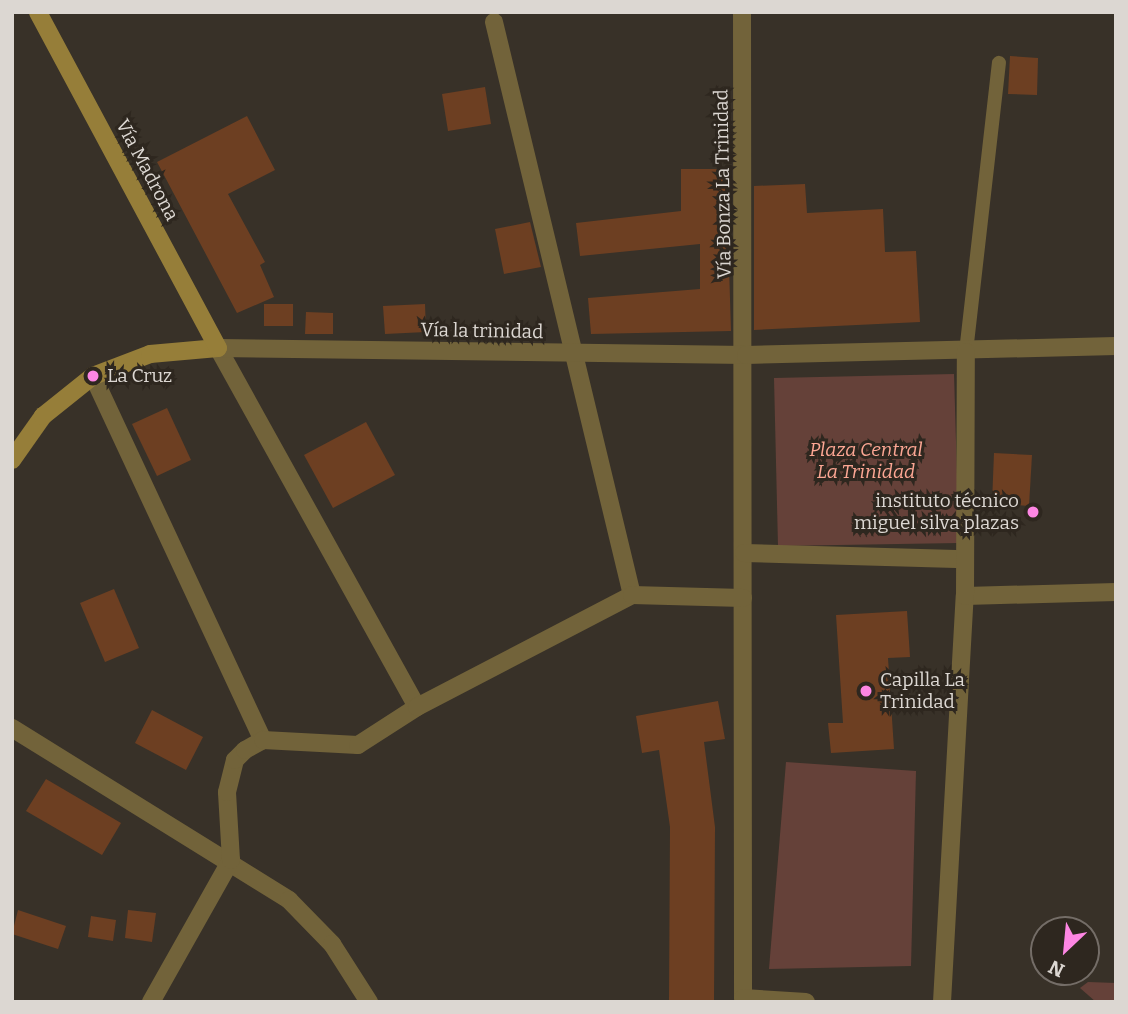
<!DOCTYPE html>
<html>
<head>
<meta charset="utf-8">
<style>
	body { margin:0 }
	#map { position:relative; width:1128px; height:1014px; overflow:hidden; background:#383128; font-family:Bitter,serif }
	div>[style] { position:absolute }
	.green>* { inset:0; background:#654139 }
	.building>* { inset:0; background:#6d3f22 }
	.lane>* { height:14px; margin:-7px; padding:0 7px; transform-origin:7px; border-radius:7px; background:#72633a }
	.street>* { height:18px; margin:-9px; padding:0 9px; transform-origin:9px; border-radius:9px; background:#72633a }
	.secondary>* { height:18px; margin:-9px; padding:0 9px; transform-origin:9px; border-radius:9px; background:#967e39 }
	.dots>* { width:19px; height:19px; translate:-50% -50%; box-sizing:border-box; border:4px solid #2e271f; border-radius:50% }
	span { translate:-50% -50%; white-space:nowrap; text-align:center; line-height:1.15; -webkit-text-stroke:6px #2e271f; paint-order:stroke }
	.street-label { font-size:19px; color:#dcd7d2 }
	.poi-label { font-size:19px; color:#dcd7d2 }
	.left { translate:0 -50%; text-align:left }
	.right { translate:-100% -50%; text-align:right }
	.park-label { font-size:19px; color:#fda794; font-style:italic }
	.frame { position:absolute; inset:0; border:14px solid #dcd7d2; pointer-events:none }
	.north { position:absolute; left:1030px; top:916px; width:70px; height:70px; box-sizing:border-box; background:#2e271f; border:2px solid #746d67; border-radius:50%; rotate:206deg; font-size:19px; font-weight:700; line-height:28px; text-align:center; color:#dcd7d2 }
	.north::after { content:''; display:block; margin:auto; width:24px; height:32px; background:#fd86e3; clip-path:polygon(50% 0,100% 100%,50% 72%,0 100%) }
</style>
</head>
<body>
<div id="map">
	<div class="green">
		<i style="clip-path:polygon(954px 374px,959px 543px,778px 546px,774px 378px)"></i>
		<i style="clip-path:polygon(786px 762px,916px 771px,911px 966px,769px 969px)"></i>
		<i style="clip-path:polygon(1088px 982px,1116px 983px,1116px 1002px,1096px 1002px,1080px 988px)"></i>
	</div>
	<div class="building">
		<i style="clip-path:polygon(1010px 56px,1038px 58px,1037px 95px,1008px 94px)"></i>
		<i style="clip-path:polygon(485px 87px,491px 124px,448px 131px,442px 94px)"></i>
		<i style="clip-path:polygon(247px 116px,275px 170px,228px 194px,265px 262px,260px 265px,274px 297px,237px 313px,157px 162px)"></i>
		<i style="clip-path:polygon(681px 169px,726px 169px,731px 331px,591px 334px,588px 298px,700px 289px,700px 244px,580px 256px,576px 223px,681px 211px)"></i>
		<i style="clip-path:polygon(805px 184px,807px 213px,883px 209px,885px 252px,916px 251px,920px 322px,754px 330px,754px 186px)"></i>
		<i style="clip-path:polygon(530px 222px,541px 267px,504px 274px,495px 229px)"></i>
		<i style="clip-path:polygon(264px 304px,293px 304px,293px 326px,264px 326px)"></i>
		<i style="clip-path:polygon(425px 304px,426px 332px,385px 334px,383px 306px)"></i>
		<i style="clip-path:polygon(306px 312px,333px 313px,333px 334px,305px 334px)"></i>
		<i style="clip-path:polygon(167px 408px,191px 460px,157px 476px,132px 424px)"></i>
		<i style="clip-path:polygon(366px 422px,395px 475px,333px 508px,304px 455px)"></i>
		<i style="clip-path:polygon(994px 453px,1032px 455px,1029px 506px,992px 503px)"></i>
		<i style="clip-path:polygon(114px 589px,139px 648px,105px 662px,80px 603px)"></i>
		<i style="clip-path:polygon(907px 611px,910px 657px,888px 658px,894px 749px,831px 753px,828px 723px,843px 723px,836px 615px)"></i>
		<i style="clip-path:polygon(718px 701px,725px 739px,704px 742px,715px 827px,714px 1002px,669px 1002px,670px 827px,659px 750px,642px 753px,636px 716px)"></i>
		<i style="clip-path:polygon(152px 710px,203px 737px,186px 770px,135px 743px)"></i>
		<i style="clip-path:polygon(46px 779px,121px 823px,102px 855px,26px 811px)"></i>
		<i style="clip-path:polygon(18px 910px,66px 926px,58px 949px,12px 934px)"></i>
		<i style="clip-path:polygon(128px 910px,156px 913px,152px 942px,125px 938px)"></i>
		<i style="clip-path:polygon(91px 916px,116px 920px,113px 941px,88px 937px)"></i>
	</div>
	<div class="lane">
		<i style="left:966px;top:352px;width:291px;rotate:-83.5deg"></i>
	</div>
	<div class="street">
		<i style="left:742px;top:12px;width:986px;rotate:89.94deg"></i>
		<i style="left:743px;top:998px;width:63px;rotate:3.6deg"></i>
		<i style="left:494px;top:22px;width:589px;rotate:76.46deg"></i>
		<i style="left:93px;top:376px;width:402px;rotate:65deg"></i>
		<i style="left:744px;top:553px;width:221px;rotate:1.6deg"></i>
		<i style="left:965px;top:596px;width:151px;rotate:-1.5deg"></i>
		<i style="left:417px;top:707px;width:410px;rotate:-119deg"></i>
		<i style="left:218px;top:348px;width:528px;rotate:0.76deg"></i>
		<i style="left:746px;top:355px;width:370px;rotate:-1.4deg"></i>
		<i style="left:12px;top:728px;width:326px;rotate:31.8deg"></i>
		<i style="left:289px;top:900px;width:62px;rotate:45.7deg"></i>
		<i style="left:332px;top:944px;width:69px;rotate:57.5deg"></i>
		<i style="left:151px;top:1002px;width:163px;rotate:-60.6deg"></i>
		<i style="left:231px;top:860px;width:68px;rotate:-93.4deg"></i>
		<i style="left:227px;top:792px;width:33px;rotate:-76deg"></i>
		<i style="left:235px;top:760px;width:14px;rotate:-45deg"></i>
		<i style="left:245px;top:750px;width:21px;rotate:-29deg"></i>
		<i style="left:263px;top:740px;width:95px;rotate:3deg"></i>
		<i style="left:358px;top:745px;width:70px;rotate:-32.8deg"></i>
		<i style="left:417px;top:707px;width:242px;rotate:-27.5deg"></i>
		<i style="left:632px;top:595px;width:111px;rotate:1.5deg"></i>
		<i style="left:942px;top:1002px;width:407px;rotate:-86.8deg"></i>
		<i style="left:965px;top:596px;width:244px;rotate:-89.8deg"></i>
	</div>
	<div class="secondary">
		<i style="left:12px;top:460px;width:54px;rotate:-54.8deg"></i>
		<i style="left:43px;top:416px;width:64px;rotate:-38.7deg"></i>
		<i style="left:93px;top:376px;width:61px;rotate:-21.1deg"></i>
		<i style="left:150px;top:354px;width:68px;rotate:-5deg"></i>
		<i style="left:218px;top:348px;width:381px;rotate:-118.2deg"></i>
	</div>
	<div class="dots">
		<i style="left:93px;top:376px;background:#fd86e3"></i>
		<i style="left:1033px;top:512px;background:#fd86e3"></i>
		<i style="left:866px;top:691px;background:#fd86e3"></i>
	</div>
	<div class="street-label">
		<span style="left:147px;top:170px;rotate:62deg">Vía Madrona</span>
		<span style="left:723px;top:184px;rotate:-91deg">Vía Bonza La Trinidad</span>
		<span style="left:482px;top:331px;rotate:1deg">Vía la trinidad</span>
	</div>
	<div class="poi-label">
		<span class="left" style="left:107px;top:376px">La Cruz</span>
		<span class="right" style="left:1019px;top:512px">instituto técnico<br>miguel silva plazas</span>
		<span class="left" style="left:880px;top:691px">Capilla La<br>Trinidad</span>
	</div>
	<div class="park-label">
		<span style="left:866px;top:461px">Plaza Central<br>La Trinidad</span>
	</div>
	<div class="frame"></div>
	<div class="north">N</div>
</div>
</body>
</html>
